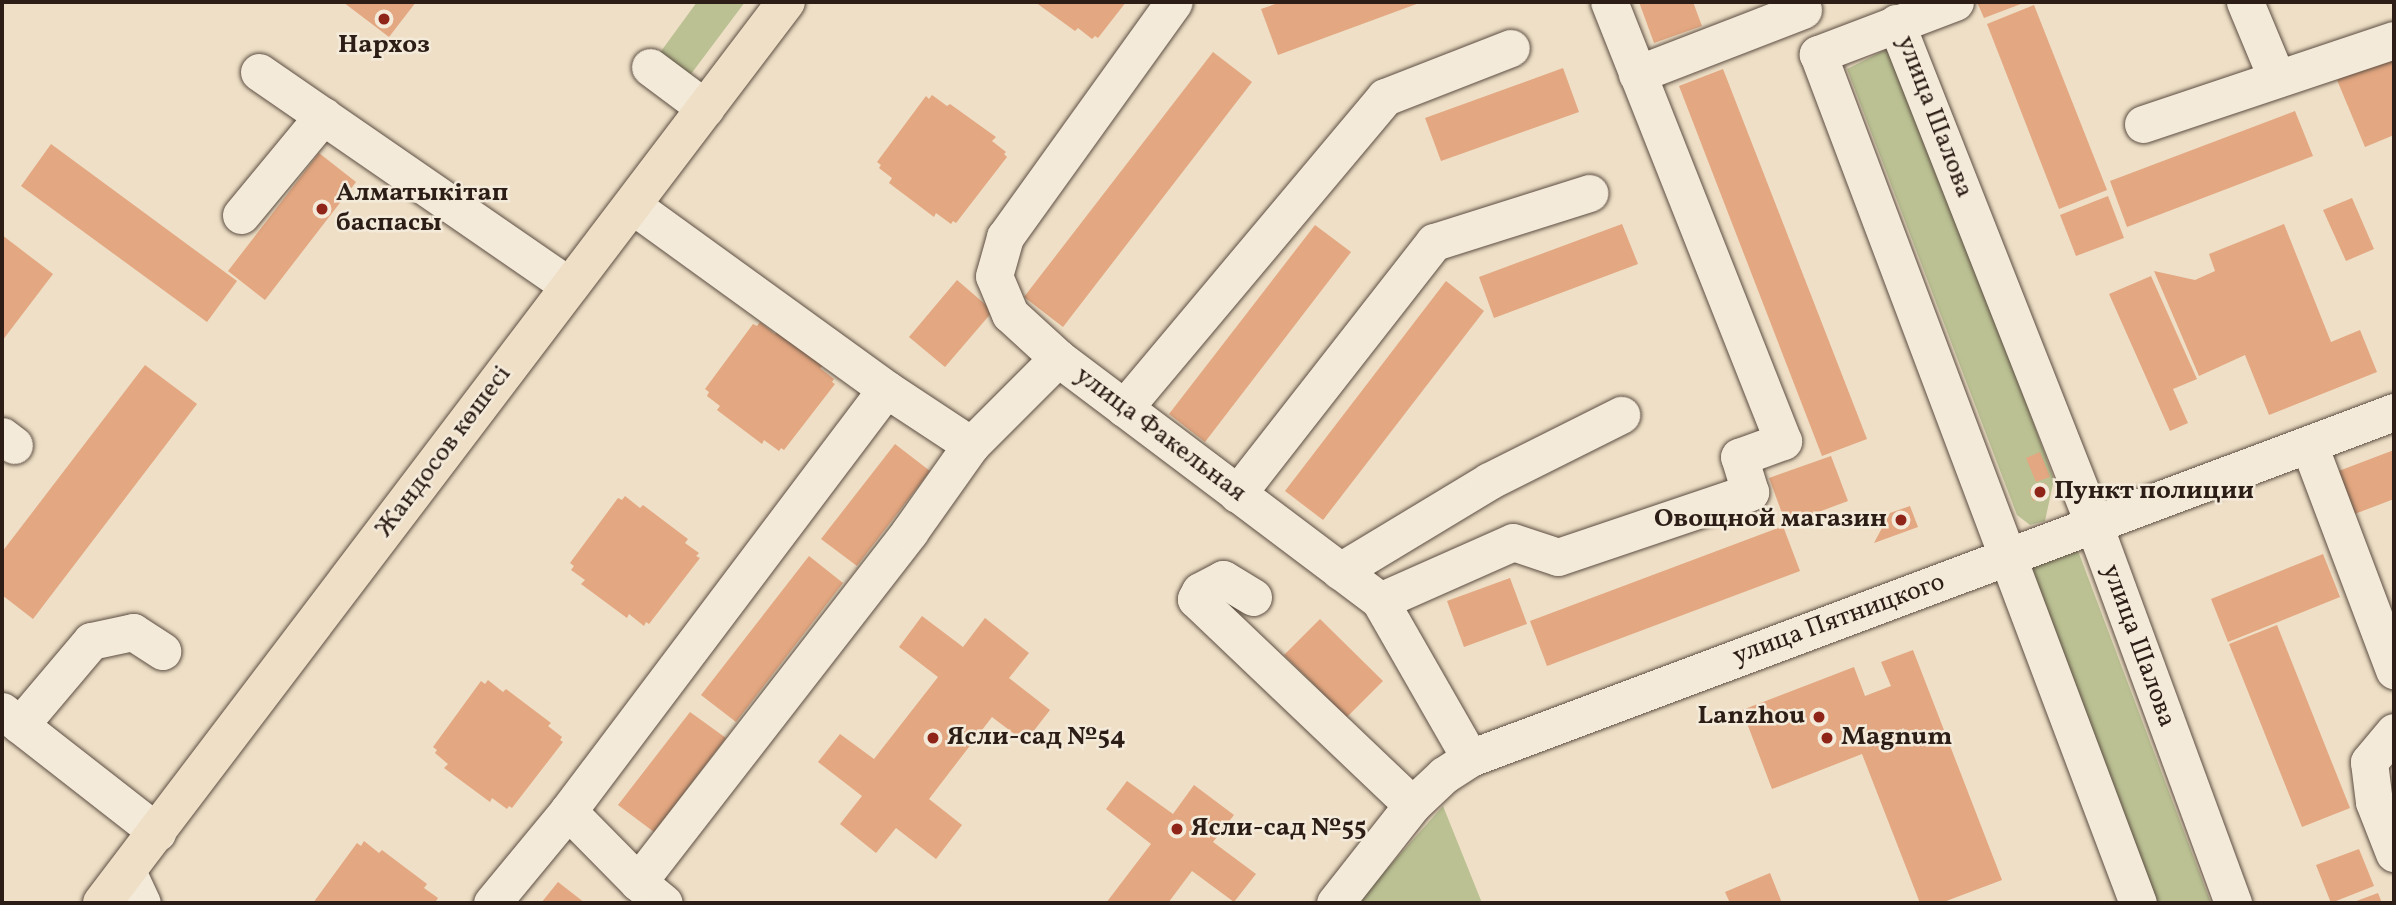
<!DOCTYPE html>
<html>
<head>
<meta charset="utf-8">
<style>
	body { margin:0 }
	#map { position:relative; width:2396px; height:905px; overflow:hidden; background:#eedfc6; font-family:Vollkorn,serif }
	div>[style] { position:absolute }
	.green>* { inset:0; background:#bbc193 }
	.building>* { inset:0; background:#e3a781 }
	.roads { filter:drop-shadow(0 0 2px #5c4e42) drop-shadow(0 0 2px #5c4e42) }
	.minor>* { height:37px; margin:-18.5px; padding:0 18.5px; transform-origin:18.5px; border-radius:18.5px; background:#f4eada }
	.major>* { height:38px; margin:-19px; padding:0 19px; transform-origin:19px; border-radius:19px; background:#eedfc6 }
	.dots>* { width:19px; height:19px; translate:-50% -50%; box-sizing:border-box; border:4px solid #f4eada; border-radius:50% }
	span { translate:-50% -50%; white-space:nowrap; text-align:center; line-height:1.15; -webkit-text-stroke:5px #f4eada; paint-order:stroke }
	.poi-label { font-size:26px; color:#2c1e16; font-weight:700 }
	.left { translate:0 -50%; text-align:left }
	.right { translate:-100% -50%; text-align:right }
	.street-label { font-size:26px; color:#2c1e16 }
	.frame { position:absolute; inset:0; border:4px solid #2c1e16; pointer-events:none }
</style>
</head>
<body>
<div id="map">
	<div class="green">
		<i style="clip-path:polygon(697px 2px,745px 2px,691px 74px,673px 72px,659px 54px)"></i>
		<i style="clip-path:polygon(1895px 45px,2054px 479px,2045px 521px,2030px 525px,2017px 515px,1847px 69px)"></i>
		<i style="clip-path:polygon(2075px 543px,2211px 903px,2157px 903px,2026px 563px)"></i>
		<i style="clip-path:polygon(1443px 806px,1482px 903px,1358px 903px,1386px 870px)"></i>
	</div>
	<div class="building">
		<i style="clip-path:polygon(343px 2px,416px 2px,389px 37px)"></i>
		<i style="clip-path:polygon(1035px 2px,1126px 2px,1098px 38px,1095px 36px,1092px 39px,1078px 28px,1075px 31px)"></i>
		<i style="clip-path:polygon(1281px 2px,1422px 2px,1278px 55px,1261px 9px)"></i>
		<i style="clip-path:polygon(1639px 2px,1693px 2px,1702px 26px,1654px 43px)"></i>
		<i style="clip-path:polygon(1977px 2px,2026px 2px,1984px 18px)"></i>
		<i style="clip-path:polygon(2034px 5px,2107px 190px,2059px 209px,1987px 24px)"></i>
		<i style="clip-path:polygon(1213px 52px,1252px 82px,1063px 327px,1024px 297px)"></i>
		<i style="clip-path:polygon(2394px 57px,2394px 135px,2365px 147px,2337px 80px)"></i>
		<i style="clip-path:polygon(1563px 68px,1579px 112px,1441px 161px,1425px 118px)"></i>
		<i style="clip-path:polygon(1723px 69px,1867px 439px,1822px 456px,1679px 86px)"></i>
		<i style="clip-path:polygon(932px 95px,947px 106px,950px 104px,996px 137px,992px 141px,1006px 152px,1004px 154px,1007px 157px,956px 223px,953px 221px,951px 224px,936px 213px,934px 217px,889px 183px,892px 178px,879px 168px,881px 165px,877px 162px,926px 96px,929px 99px)"></i>
		<i style="clip-path:polygon(2295px 111px,2313px 156px,2127px 227px,2110px 181px)"></i>
		<i style="clip-path:polygon(51px 144px,237px 281px,207px 322px,21px 186px)"></i>
		<i style="clip-path:polygon(319px 153px,356px 182px,265px 300px,228px 271px)"></i>
		<i style="clip-path:polygon(2108px 196px,2124px 238px,2076px 256px,2060px 215px)"></i>
		<i style="clip-path:polygon(2352px 198px,2374px 249px,2346px 261px,2323px 210px)"></i>
		<i style="clip-path:polygon(1622px 224px,1638px 264px,1494px 318px,1479px 277px)"></i>
		<i style="clip-path:polygon(2284px 224px,2331px 342px,2360px 330px,2377px 372px,2269px 415px,2245px 355px,2199px 376px,2154px 271px,2195px 280px,2215px 271px,2209px 254px)"></i>
		<i style="clip-path:polygon(1315px 225px,1351px 252px,1205px 442px,1169px 414px)"></i>
		<i style="clip-path:polygon(2px 235px,53px 274px,2px 341px)"></i>
		<i style="clip-path:polygon(2151px 276px,2197px 379px,2173px 389px,2188px 423px,2170px 431px,2109px 294px)"></i>
		<i style="clip-path:polygon(957px 280px,993px 311px,945px 367px,909px 337px)"></i>
		<i style="clip-path:polygon(1446px 281px,1484px 311px,1323px 520px,1285px 491px)"></i>
		<i style="clip-path:polygon(760px 322px,775px 334px,778px 331px,824px 365px,820px 368px,834px 379px,832px 382px,835px 384px,784px 450px,781px 448px,779px 451px,764px 440px,762px 444px,717px 410px,720px 406px,707px 396px,709px 392px,705px 389px,753px 324px,757px 326px)"></i>
		<i style="clip-path:polygon(145px 365px,197px 404px,33px 619px,2px 595px,2px 552px)"></i>
		<i style="clip-path:polygon(895px 444px,930px 471px,857px 566px,821px 539px)"></i>
		<i style="clip-path:polygon(2394px 450px,2394px 499px,2352px 515px,2336px 472px)"></i>
		<i style="clip-path:polygon(2040px 452px,2050px 477px,2036px 482px,2026px 458px)"></i>
		<i style="clip-path:polygon(1831px 456px,1848px 501px,1786px 524px,1769px 478px)"></i>
		<i style="clip-path:polygon(2046px 483px,2050px 494px,2033px 501px,2029px 490px)"></i>
		<i style="clip-path:polygon(625px 496px,640px 508px,643px 505px,688px 539px,685px 543px,699px 553px,696px 556px,700px 558px,649px 624px,646px 622px,644px 626px,629px 614px,627px 618px,581px 584px,585px 580px,571px 570px,574px 566px,570px 563px,618px 498px,622px 500px)"></i>
		<i style="clip-path:polygon(1910px 506px,1918px 527px,1874px 543px,1890px 513px)"></i>
		<i style="clip-path:polygon(1783px 526px,1800px 571px,1547px 666px,1530px 621px)"></i>
		<i style="clip-path:polygon(2323px 554px,2340px 597px,2228px 642px,2211px 599px)"></i>
		<i style="clip-path:polygon(809px 556px,843px 583px,736px 722px,701px 695px)"></i>
		<i style="clip-path:polygon(1510px 578px,1527px 624px,1464px 647px,1447px 601px)"></i>
		<i style="clip-path:polygon(922px 616px,963px 647px,985px 618px,1029px 653px,1009px 678px,1050px 710px,1025px 742px,992px 717px,929px 799px,962px 825px,936px 859px,896px 828px,876px 853px,840px 824px,862px 796px,818px 762px,840px 734px,874px 759px,938px 677px,899px 647px)"></i>
		<i style="clip-path:polygon(1320px 619px,1383px 681px,1347px 717px,1284px 655px)"></i>
		<i style="clip-path:polygon(2277px 625px,2350px 808px,2302px 827px,2229px 644px)"></i>
		<i style="clip-path:polygon(1913px 650px,2002px 880px,1941px 903px,1920px 903px,1862px 754px,1772px 789px,1742px 710px,1854px 667px,1865px 696px,1891px 686px,1881px 662px)"></i>
		<i style="clip-path:polygon(488px 680px,503px 692px,506px 689px,551px 723px,548px 726px,562px 737px,560px 740px,563px 742px,512px 808px,509px 806px,507px 809px,492px 798px,490px 802px,444px 768px,448px 764px,435px 753px,437px 750px,433px 747px,481px 681px,485px 684px)"></i>
		<i style="clip-path:polygon(690px 712px,726px 738px,654px 832px,618px 805px)"></i>
		<i style="clip-path:polygon(1127px 781px,1173px 814px,1194px 785px,1234px 815px,1213px 842px,1256px 874px,1234px 902px,1192px 871px,1168px 903px,1106px 903px,1151px 844px,1106px 809px)"></i>
		<i style="clip-path:polygon(364px 841px,379px 853px,382px 850px,427px 884px,424px 888px,438px 898px,436px 901px,439px 903px,313px 903px,357px 843px,361px 846px)"></i>
		<i style="clip-path:polygon(2359px 849px,2374px 886px,2331px 903px,2316px 865px)"></i>
		<i style="clip-path:polygon(1770px 873px,1782px 903px,1730px 903px,1725px 892px)"></i>
		<i style="clip-path:polygon(558px 882px,585px 903px,541px 903px)"></i>
		<i style="clip-path:polygon(2378px 893px,2382px 903px,2351px 903px)"></i>
	</div>
	<div class="roads">
		<div class="minor">
			<i style="left:1955px;top:2px;width:147px;rotate:159.2deg"></i>
			<i style="left:1818px;top:54px;width:907px;rotate:69.35deg"></i>
			<i style="left:2245px;top:2px;width:83px;rotate:67.4deg"></i>
			<i style="left:1896px;top:23px;width:540px;rotate:68.47deg"></i>
			<i style="left:2094px;top:525px;width:403px;rotate:69.8deg"></i>
			<i style="left:650px;top:67px;width:69px;rotate:36.7deg"></i>
			<i style="left:259px;top:72px;width:377px;rotate:34.6deg"></i>
			<i style="left:1637px;top:74px;width:178px;rotate:-21.1deg"></i>
			<i style="left:2143px;top:124px;width:265px;rotate:-18.5deg"></i>
			<i style="left:632px;top:205px;width:314px;rotate:35.9deg"></i>
			<i style="left:886px;top:389px;width:102px;rotate:33.4deg"></i>
			<i style="left:971px;top:445px;width:123px;rotate:-45deg"></i>
			<i style="left:1058px;top:358px;width:403px;rotate:37deg"></i>
			<i style="left:1380px;top:601px;width:181px;rotate:60.2deg"></i>
			<i style="left:241px;top:215px;width:129px;rotate:-50.4deg"></i>
			<i style="left:1058px;top:358px;width:65px;rotate:-137.5deg"></i>
			<i style="left:1010px;top:314px;width:41px;rotate:-112.8deg"></i>
			<i style="left:994px;top:276px;width:41px;rotate:-74.2deg"></i>
			<i style="left:1005px;top:237px;width:289px;rotate:-54.3deg"></i>
			<i style="left:1124px;top:408px;width:406px;rotate:-50deg"></i>
			<i style="left:1385px;top:97px;width:135px;rotate:-21.3deg"></i>
			<i style="left:2px;top:436px;width:15px;rotate:37deg"></i>
			<i style="left:2309px;top:445px;width:241px;rotate:69.3deg"></i>
			<i style="left:1237px;top:494px;width:320px;rotate:-52deg"></i>
			<i style="left:1434px;top:242px;width:163px;rotate:-17.5deg"></i>
			<i style="left:1340px;top:571px;width:174px;rotate:-31.1deg"></i>
			<i style="left:1489px;top:481px;width:148px;rotate:-26.6deg"></i>
			<i style="left:1253px;top:597px;width:35px;rotate:-149deg"></i>
			<i style="left:1223px;top:579px;width:26px;rotate:152deg"></i>
			<i style="left:1200px;top:591px;width:9px;rotate:117deg"></i>
			<i style="left:1196px;top:599px;width:298px;rotate:43.6deg"></i>
			<i style="left:1380px;top:601px;width:145px;rotate:-23.9deg"></i>
			<i style="left:1513px;top:542px;width:47px;rotate:18.4deg"></i>
			<i style="left:1558px;top:557px;width:203px;rotate:-18.7deg"></i>
			<i style="left:1750px;top:492px;width:37px;rotate:-107deg"></i>
			<i style="left:1739px;top:457px;width:47px;rotate:-20deg"></i>
			<i style="left:1783px;top:441px;width:472px;rotate:-111.6deg"></i>
			<i style="left:2px;top:711px;width:197px;rotate:38deg"></i>
			<i style="left:20px;top:725px;width:110px;rotate:-49.8deg"></i>
			<i style="left:91px;top:641px;width:43px;rotate:-12.1deg"></i>
			<i style="left:133px;top:632px;width:35px;rotate:33deg"></i>
			<i style="left:2394px;top:732px;width:39px;rotate:130deg"></i>
			<i style="left:2369px;top:762px;width:40px;rotate:82.9deg"></i>
			<i style="left:2374px;top:802px;width:55px;rotate:68.6deg"></i>
			<i style="left:568px;top:811px;width:100px;rotate:45.4deg"></i>
			<i style="left:638px;top:882px;width:33px;rotate:39deg"></i>
			<i style="left:127px;top:871px;width:35px;rotate:65deg"></i>
			<i style="left:638px;top:882px;width:444px;rotate:-52.2deg"></i>
			<i style="left:910px;top:531px;width:105px;rotate:-54.7deg"></i>
			<i style="left:492px;top:903px;width:119px;rotate:-50.4deg"></i>
			<i style="left:568px;top:811px;width:528px;rotate:-53deg"></i>
			<i style="left:1335px;top:903px;width:125px;rotate:-51.8deg"></i>
			<i style="left:1412px;top:805px;width:44px;rotate:-43.2deg"></i>
			<i style="left:1444px;top:775px;width:31px;rotate:-33deg"></i>
			<i style="left:1470px;top:758px;width:987px;rotate:-20.53deg"></i>
		</div>
		<div class="major">
			<i style="left:102px;top:903px;width:1131px;rotate:-52.8deg"></i>
		</div>
	</div>
	<div class="dots">
		<i style="left:384px;top:19px;background:#8f2418"></i>
		<i style="left:322px;top:209px;background:#8f2418"></i>
		<i style="left:2040px;top:492px;background:#8f2418"></i>
		<i style="left:1901px;top:520px;background:#8f2418"></i>
		<i style="left:1819px;top:717px;background:#8f2418"></i>
		<i style="left:933px;top:738px;background:#8f2418"></i>
		<i style="left:1827px;top:738px;background:#8f2418"></i>
		<i style="left:1177px;top:829px;background:#8f2418"></i>
	</div>
	<div class="poi-label">
		<span style="left:384px;top:46px">Нархоз</span>
		<span class="left" style="left:336px;top:209px">Алматыкітап<br>баспасы</span>
		<span class="left" style="left:2054px;top:492px">Пункт полиции</span>
		<span class="right" style="left:1887px;top:520px">Овощной магазин</span>
		<span class="right" style="left:1805px;top:717px">Lanzhou</span>
		<span class="left" style="left:947px;top:738px">Ясли-сад №54</span>
		<span class="left" style="left:1841px;top:738px">Magnum</span>
		<span class="left" style="left:1191px;top:829px">Ясли-сад №55</span>
	</div>
	<div class="street-label">
		<span style="left:1934px;top:117px;rotate:69deg">улица Шалова</span>
		<span style="left:1160px;top:435px;rotate:37deg">улица Факельная</span>
		<span style="left:444px;top:452px;rotate:-53deg">Жандосов көшесі</span>
		<span style="left:1839px;top:620px;rotate:-20deg">улица Пятницкого</span>
		<span style="left:2138px;top:646px;rotate:70deg">улица Шалова</span>
	</div>
	<div class="frame"></div>
</div>
</body>
</html>
